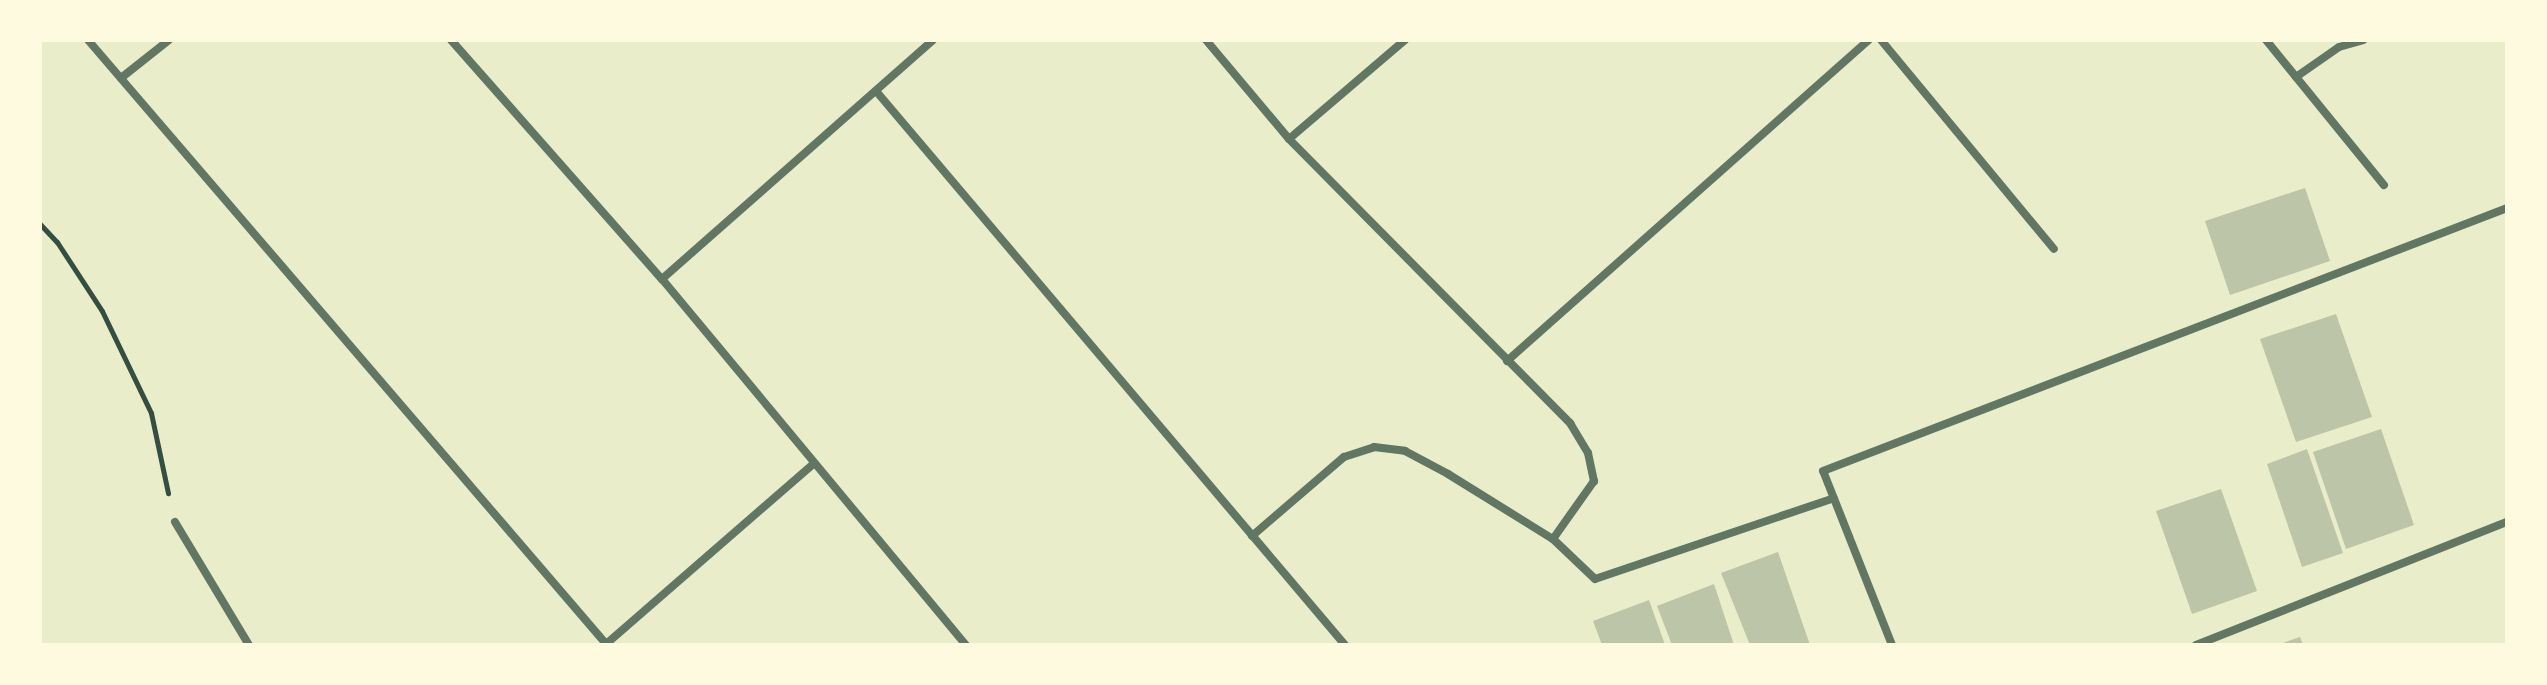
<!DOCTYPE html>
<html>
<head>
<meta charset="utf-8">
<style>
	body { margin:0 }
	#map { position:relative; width:2547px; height:685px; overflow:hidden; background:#e9edc9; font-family:Georgia,serif }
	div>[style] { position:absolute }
	.building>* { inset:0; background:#bcc5a7 }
	.path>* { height:5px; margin:-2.5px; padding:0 2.5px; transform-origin:2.5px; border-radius:2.5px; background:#344e41 }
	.minor>* { height:8px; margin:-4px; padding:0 4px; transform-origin:4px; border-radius:4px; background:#617663 }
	span { translate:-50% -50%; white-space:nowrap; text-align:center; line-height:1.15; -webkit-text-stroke:8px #fefae0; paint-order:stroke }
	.frame { position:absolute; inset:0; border:42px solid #fefae0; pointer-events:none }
</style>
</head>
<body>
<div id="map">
	<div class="building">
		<i style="clip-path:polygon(2305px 188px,2330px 261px,2230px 295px,2205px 221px)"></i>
		<i style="clip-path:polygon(2336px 314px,2372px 417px,2296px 442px,2260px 339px)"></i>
		<i style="clip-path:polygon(2381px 429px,2414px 525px,2346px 549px,2313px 452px)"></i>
		<i style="clip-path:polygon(2307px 449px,2343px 553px,2302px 567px,2267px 464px)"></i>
		<i style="clip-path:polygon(2221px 489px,2257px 591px,2192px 614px,2156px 511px)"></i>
		<i style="clip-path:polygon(1778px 552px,1810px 645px,1750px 645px,1721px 573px)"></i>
		<i style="clip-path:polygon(1714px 584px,1734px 645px,1672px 645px,1657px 606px)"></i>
		<i style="clip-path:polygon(1649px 600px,1665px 645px,1602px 645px,1593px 621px)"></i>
		<i style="clip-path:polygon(2300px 637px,2303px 645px,2277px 645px)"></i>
	</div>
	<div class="path">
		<i style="left:40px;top:224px;width:25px;rotate:47deg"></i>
		<i style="left:57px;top:242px;width:82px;rotate:56.9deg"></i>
		<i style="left:102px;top:311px;width:113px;rotate:64.3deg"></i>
		<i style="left:151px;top:413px;width:82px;rotate:78deg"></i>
	</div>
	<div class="minor">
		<i style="left:88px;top:40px;width:797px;rotate:49.38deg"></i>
		<i style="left:451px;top:40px;width:319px;rotate:48.6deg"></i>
		<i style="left:662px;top:279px;width:476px;rotate:50.3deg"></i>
		<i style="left:1206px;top:40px;width:129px;rotate:50deg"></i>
		<i style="left:1289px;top:139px;width:400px;rotate:45.3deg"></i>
		<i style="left:1570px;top:423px;width:35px;rotate:59deg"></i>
		<i style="left:1588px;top:453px;width:29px;rotate:78deg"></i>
		<i style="left:1594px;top:481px;width:71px;rotate:125.3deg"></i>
		<i style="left:1881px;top:40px;width:271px;rotate:50.4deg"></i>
		<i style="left:2266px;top:40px;width:187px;rotate:50.9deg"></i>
		<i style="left:2296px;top:77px;width:52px;rotate:-34.9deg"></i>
		<i style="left:2339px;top:47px;width:25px;rotate:-16deg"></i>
		<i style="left:121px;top:78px;width:61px;rotate:-38.4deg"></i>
		<i style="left:876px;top:91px;width:726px;rotate:49.75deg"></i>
		<i style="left:1289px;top:139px;width:153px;rotate:-40.5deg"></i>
		<i style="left:662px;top:279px;width:361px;rotate:-41.4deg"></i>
		<i style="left:1507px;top:361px;width:484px;rotate:-41.6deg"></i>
		<i style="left:175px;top:522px;width:144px;rotate:59deg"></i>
		<i style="left:1252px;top:536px;width:121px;rotate:-40.7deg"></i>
		<i style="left:1344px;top:457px;width:32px;rotate:-18deg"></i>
		<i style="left:1374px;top:447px;width:31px;rotate:7deg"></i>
		<i style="left:1405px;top:451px;width:49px;rotate:28.1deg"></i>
		<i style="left:1448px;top:474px;width:123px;rotate:31.8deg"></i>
		<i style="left:1553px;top:539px;width:58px;rotate:43.6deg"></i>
		<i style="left:1595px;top:579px;width:252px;rotate:-18.7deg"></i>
		<i style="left:605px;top:645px;width:276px;rotate:-41deg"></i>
		<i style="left:1892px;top:645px;width:187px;rotate:-111.6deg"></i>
		<i style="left:1823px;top:471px;width:733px;rotate:-21.03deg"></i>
		<i style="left:2196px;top:645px;width:334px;rotate:-21.6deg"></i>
	</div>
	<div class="frame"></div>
</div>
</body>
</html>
